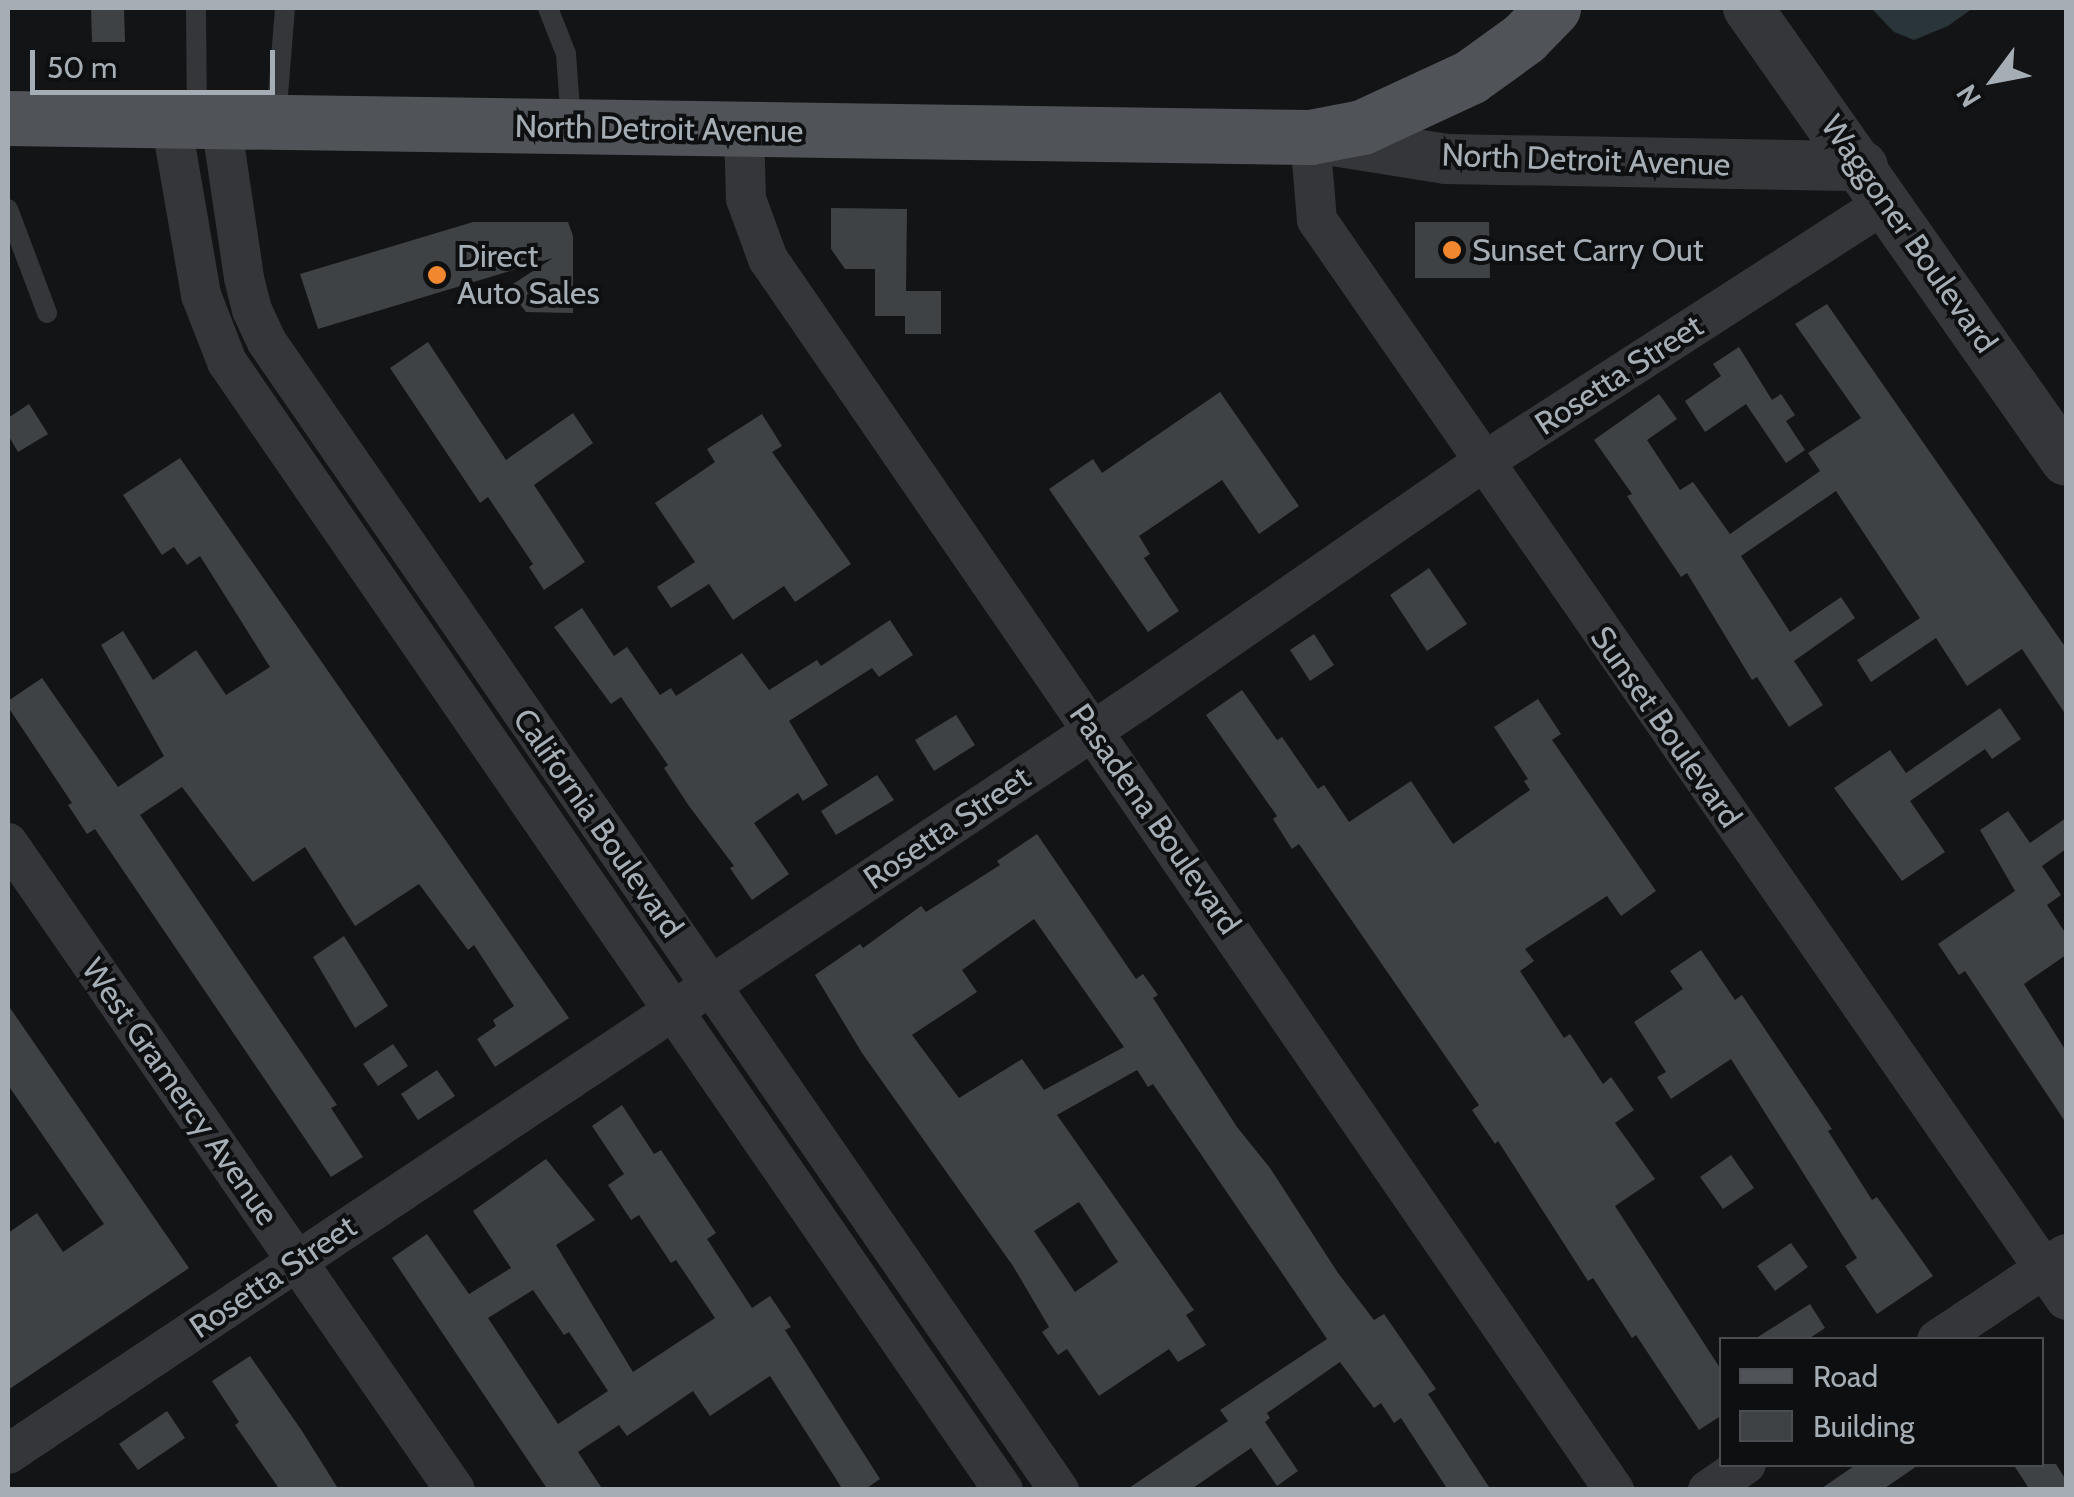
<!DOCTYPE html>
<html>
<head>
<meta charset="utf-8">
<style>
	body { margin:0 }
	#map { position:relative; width:2074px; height:1497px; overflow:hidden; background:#131415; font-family:Cabin,sans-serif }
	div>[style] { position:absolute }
	.water>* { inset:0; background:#2a3539 }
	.building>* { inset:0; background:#3f4245 }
	.service>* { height:20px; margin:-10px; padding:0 10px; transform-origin:10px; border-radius:10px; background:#34363a }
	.minor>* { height:40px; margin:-20px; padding:0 20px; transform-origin:20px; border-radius:20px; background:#34363a }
	.tertiary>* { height:50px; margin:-25px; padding:0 25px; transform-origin:25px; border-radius:25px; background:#34363a }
	.primary>* { height:55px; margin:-27.5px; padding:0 27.5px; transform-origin:27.5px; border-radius:27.5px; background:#505459 }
	.dots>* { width:28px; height:28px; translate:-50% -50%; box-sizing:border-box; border:5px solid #0e0f10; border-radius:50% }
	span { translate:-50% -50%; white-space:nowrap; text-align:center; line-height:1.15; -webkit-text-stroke:8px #0e0f10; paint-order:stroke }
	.street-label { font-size:32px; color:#a5adb5 }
	.poi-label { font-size:32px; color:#a5adb5 }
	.left { translate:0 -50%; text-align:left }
	.frame { position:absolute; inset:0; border:10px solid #a5adb5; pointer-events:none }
	.legend { position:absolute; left:1719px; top:1337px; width:325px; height:130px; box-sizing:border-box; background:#0e0f10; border:2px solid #4a4e52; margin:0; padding:12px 18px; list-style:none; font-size:30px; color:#a5adb5 }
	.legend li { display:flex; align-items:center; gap:20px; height:50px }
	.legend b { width:50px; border:2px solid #4a4e52 }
	.north { position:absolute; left:1944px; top:30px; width:100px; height:100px; -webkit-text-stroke:8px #0e0f10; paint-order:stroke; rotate:238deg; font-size:28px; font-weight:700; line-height:40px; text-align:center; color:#a5adb5 }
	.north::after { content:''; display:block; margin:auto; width:35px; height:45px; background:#a5adb5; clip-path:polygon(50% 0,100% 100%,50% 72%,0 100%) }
	.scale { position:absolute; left:30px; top:50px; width:245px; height:45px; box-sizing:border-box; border:5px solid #a5adb5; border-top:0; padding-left:12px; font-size:30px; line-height:35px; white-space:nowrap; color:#a5adb5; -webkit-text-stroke:8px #0e0f10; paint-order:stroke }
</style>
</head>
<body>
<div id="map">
	<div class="water">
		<i style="clip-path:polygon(1871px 8px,1973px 8px,1948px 26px,1914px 40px,1894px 32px)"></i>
	</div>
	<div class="building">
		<i style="clip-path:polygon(91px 8px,124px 8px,125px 42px,92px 42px)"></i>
		<i style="clip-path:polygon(831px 208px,907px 209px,906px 291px,941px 291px,941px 334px,905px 334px,905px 316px,875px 316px,875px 269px,845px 269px,831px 249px)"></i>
		<i style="clip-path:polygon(473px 222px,568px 222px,573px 236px,573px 313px,526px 312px,507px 288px,553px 258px,318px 329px,300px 274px)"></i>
		<i style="clip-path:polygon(1415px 222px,1489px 222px,1490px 278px,1415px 278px)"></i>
		<i style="clip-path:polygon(1827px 304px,2066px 648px,2066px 715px,2022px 649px,1967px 686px,1936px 638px,1871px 682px,1857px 660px,1920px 618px,1836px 491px,1741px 556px,1790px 632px,1841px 597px,1855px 618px,1794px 661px,1823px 705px,1789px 727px,1757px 677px,1752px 680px,1687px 573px,1681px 577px,1650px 531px,1627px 496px,1632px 494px,1594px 440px,1659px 394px,1677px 419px,1647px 440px,1680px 490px,1693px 482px,1730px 534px,1820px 471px,1808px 453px,1861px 418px,1795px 324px)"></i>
		<i style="clip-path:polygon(428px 342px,506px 460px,573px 413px,593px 443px,534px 485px,585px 562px,544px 590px,529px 567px,533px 564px,488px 497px,480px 503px,390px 368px)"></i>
		<i style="clip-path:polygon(1739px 347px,1772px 400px,1781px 394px,1795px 415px,1786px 421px,1805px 450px,1786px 463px,1746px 404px,1705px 432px,1685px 401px,1721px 376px,1713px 364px)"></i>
		<i style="clip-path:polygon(1220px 392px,1299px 506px,1259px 534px,1222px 480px,1139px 536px,1150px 554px,1144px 558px,1179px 611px,1148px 632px,1049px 489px,1093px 459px,1102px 473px)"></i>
		<i style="clip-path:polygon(29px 404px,48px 434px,18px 452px,8px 435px,8px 418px)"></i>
		<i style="clip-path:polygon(762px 414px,782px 446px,772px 452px,851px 564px,795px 602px,784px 586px,733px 620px,709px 584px,671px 608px,657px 587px,695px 562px,655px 503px,715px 462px,707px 449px)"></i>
		<i style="clip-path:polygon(180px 458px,569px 1018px,495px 1067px,477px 1039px,496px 1026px,493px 1020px,514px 1006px,474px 945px,468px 950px,419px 884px,355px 926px,305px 847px,253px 882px,182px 787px,140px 815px,337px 1105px,331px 1108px,363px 1157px,331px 1177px,95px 829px,87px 834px,68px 805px,72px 803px,8px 707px,8px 701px,42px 678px,118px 787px,164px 756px,101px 645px,123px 631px,153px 680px,196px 650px,226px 695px,270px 667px,200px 556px,187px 565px,174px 547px,162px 555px,123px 495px)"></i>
		<i style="clip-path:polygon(1429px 568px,1467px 624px,1427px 651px,1390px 595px)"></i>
		<i style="clip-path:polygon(582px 608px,614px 656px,627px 647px,660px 695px,671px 688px,676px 696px,742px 653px,769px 690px,817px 660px,821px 666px,890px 620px,913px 655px,879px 677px,872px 668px,789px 721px,828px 785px,803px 801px,798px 793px,754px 823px,789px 874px,752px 900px,730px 868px,734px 866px,689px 806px,664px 768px,668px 765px,621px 697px,611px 704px,554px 627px)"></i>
		<i style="clip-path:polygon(1314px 634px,1334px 665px,1310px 681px,1290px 650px)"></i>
		<i style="clip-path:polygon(1242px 690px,1277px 740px,1282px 737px,1318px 789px,1324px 785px,1349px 822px,1411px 781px,1453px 844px,1530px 790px,1524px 781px,1528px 779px,1494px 727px,1538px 699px,1561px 734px,1552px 740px,1656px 891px,1621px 916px,1607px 896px,1525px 949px,1534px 961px,1520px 971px,1564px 1038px,1570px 1034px,1603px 1084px,1611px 1077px,1634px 1110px,1615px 1123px,1655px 1179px,1615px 1206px,1722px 1371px,1722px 1415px,1699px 1430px,1636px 1335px,1632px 1338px,1593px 1278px,1588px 1281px,1498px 1141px,1495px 1144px,1472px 1110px,1479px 1105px,1299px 844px,1292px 849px,1273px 819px,1277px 816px,1206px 715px)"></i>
		<i style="clip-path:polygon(2000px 708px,2021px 739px,1992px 759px,1985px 749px,1910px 801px,1945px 852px,1902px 881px,1834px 788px,1890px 750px,1906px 773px)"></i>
		<i style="clip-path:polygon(956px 715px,975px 745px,934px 771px,915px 740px)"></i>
		<i style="clip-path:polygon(877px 775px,894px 800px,836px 835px,821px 811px)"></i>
		<i style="clip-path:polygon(2008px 811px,2030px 843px,2066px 818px,2066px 849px,2042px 866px,2061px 895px,2047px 905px,2066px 934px,2066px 955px,2024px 984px,2066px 1051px,2066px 1123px,1965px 971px,1959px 975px,1938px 944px,2015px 891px,1980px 830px)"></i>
		<i style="clip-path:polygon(evenodd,1037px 834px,1136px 979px,1143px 974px,1158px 995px,1153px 998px,1237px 1127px,1270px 1168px,1338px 1273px,1374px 1320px,1384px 1314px,1436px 1389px,1428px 1394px,1491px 1490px,1448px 1490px,1401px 1418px,1394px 1423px,1381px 1403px,1374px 1408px,1340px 1362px,1267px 1413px,1270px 1418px,1265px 1422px,1298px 1471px,1277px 1486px,1251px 1448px,1190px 1490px,1126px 1490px,1228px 1421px,1220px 1410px,1327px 1339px,1153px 1084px,1148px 1087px,1137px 1070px,1057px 1115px,1194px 1310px,1186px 1315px,1206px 1345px,1178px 1362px,1169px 1349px,1099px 1396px,1067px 1349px,1058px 1355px,1042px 1332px,1049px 1327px,1013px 1266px,862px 1053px,815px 975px,860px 944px,863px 948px,921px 906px,926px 912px,1000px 865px,997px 861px,1037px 834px,1034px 919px,1124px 1047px,1044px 1090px,1022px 1059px,959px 1098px,912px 1035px,977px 992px,962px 970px,1034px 919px,1037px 834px,1079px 1202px,1118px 1262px,1075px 1292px,1034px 1231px,1079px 1202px)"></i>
		<i style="clip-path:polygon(344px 936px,388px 1006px,355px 1028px,313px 957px)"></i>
		<i style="clip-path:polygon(1701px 950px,1735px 1000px,1742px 995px,1832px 1129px,1828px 1131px,1872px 1200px,1877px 1197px,1933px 1276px,1877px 1314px,1845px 1266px,1857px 1258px,1731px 1059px,1671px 1099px,1657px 1077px,1666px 1072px,1634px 1022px,1683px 989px,1670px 971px)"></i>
		<i style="clip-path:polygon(8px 1005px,189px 1268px,8px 1390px,8px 1233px,37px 1213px,63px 1252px,104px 1224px,8px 1085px)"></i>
		<i style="clip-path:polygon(393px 1044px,408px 1066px,378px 1086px,363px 1064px)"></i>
		<i style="clip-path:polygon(437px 1070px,455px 1096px,418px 1120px,401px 1094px)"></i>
		<i style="clip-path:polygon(evenodd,622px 1105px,654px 1154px,661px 1150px,716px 1233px,707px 1239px,752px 1308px,770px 1296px,791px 1327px,785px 1330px,880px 1479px,864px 1490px,843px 1490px,770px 1376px,710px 1416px,693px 1391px,627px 1436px,619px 1425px,578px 1452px,603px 1490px,548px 1490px,392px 1258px,427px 1234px,469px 1294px,511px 1268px,473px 1211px,546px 1159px,595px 1220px,556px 1245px,633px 1372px,715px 1318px,676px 1260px,671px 1263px,639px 1215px,631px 1220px,608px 1185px,624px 1174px,592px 1126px,622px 1105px,533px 1290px,564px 1335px,569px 1332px,608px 1391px,558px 1424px,488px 1318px,533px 1290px)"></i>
		<i style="clip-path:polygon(1731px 1155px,1754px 1188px,1723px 1209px,1700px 1177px)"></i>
		<i style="clip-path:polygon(1791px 1243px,1808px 1267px,1775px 1291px,1757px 1266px)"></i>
		<i style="clip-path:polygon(1810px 1304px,1825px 1328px,1807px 1340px,1753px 1340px)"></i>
		<i style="clip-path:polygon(250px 1356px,302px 1431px,339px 1490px,280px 1490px,235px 1425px,239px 1422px,212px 1381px)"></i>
		<i style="clip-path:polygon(167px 1411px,185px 1438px,138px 1470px,119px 1444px)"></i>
		<i style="clip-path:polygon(1857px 1464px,1920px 1464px,1882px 1490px,1819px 1490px)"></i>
		<i style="clip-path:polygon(2013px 1464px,2056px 1464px,2066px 1480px,2066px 1490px,2030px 1490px)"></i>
	</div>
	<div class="service">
		<i style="left:196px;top:8px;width:111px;rotate:89.5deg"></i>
		<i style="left:548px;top:8px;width:49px;rotate:68.6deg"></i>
		<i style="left:566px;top:54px;width:68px;rotate:85.8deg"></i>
		<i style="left:276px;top:120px;width:112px;rotate:-85.4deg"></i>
		<i style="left:8px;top:209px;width:111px;rotate:69.4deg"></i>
	</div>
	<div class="minor">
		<i style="left:171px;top:121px;width:177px;rotate:80.2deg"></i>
		<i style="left:201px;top:295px;width:72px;rotate:68.8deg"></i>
		<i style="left:227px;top:362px;width:1369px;rotate:55.47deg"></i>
		<i style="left:221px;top:122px;width:158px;rotate:81.6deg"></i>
		<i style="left:244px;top:278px;width:33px;rotate:76deg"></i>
		<i style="left:252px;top:310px;width:35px;rotate:65deg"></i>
		<i style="left:267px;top:342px;width:1395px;rotate:55.4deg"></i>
		<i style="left:744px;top:131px;width:68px;rotate:88.3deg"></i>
		<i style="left:746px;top:199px;width:64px;rotate:69.9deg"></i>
		<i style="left:768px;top:259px;width:1494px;rotate:55.5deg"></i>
		<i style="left:1310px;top:137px;width:83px;rotate:85.2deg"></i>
		<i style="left:1317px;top:220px;width:1314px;rotate:55.26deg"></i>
		<i style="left:8px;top:843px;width:786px;rotate:55.36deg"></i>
		<i style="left:1937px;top:1340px;width:155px;rotate:-33.7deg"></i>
		<i style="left:8px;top:1454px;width:1358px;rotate:-33.68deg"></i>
		<i style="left:1138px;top:701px;width:418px;rotate:-34.7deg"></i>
		<i style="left:1482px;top:463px;width:482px;rotate:-32.8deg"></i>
		<i style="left:1708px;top:1490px;width:46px;rotate:-34.4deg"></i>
	</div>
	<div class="tertiary">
		<i style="left:1748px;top:8px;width:553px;rotate:54.93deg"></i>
		<i style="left:1315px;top:138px;width:133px;rotate:9.1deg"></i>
		<i style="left:1446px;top:159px;width:417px;rotate:1deg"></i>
	</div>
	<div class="primary">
		<i style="left:8px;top:118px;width:1302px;rotate:0.84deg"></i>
		<i style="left:1310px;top:137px;width:53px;rotate:-10.9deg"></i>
		<i style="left:1362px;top:127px;width:119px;rotate:-24.8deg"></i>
		<i style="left:1470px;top:77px;width:67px;rotate:-35.8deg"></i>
		<i style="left:1524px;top:38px;width:42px;rotate:-46deg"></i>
	</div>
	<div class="dots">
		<i style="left:1452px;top:250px;background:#f1872f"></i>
		<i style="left:437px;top:275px;background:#f1872f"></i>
	</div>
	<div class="street-label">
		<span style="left:659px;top:129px;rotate:1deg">North Detroit Avenue</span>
		<span style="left:1586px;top:160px;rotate:2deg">North Detroit Avenue</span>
		<span style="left:1909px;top:234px;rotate:55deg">Waggoner Boulevard</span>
		<span style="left:1619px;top:375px;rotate:-33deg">Rosetta Street</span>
		<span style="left:1666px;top:727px;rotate:55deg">Sunset Boulevard</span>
		<span style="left:1155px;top:819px;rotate:55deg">Pasadena Boulevard</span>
		<span style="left:598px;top:823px;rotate:55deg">California Boulevard</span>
		<span style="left:947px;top:828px;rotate:-34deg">Rosetta Street</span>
		<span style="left:180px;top:1092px;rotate:55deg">West Gramercy Avenue</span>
		<span style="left:273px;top:1277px;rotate:-34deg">Rosetta Street</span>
	</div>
	<div class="poi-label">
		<span class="left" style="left:1472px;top:250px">Sunset Carry Out</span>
		<span class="left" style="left:457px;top:275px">Direct<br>Auto Sales</span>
	</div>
	<div class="frame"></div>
	<ul class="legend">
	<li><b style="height:12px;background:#505459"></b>Road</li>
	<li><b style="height:28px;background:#3f4245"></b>Building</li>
	</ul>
	<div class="north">N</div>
	<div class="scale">50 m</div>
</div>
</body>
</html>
